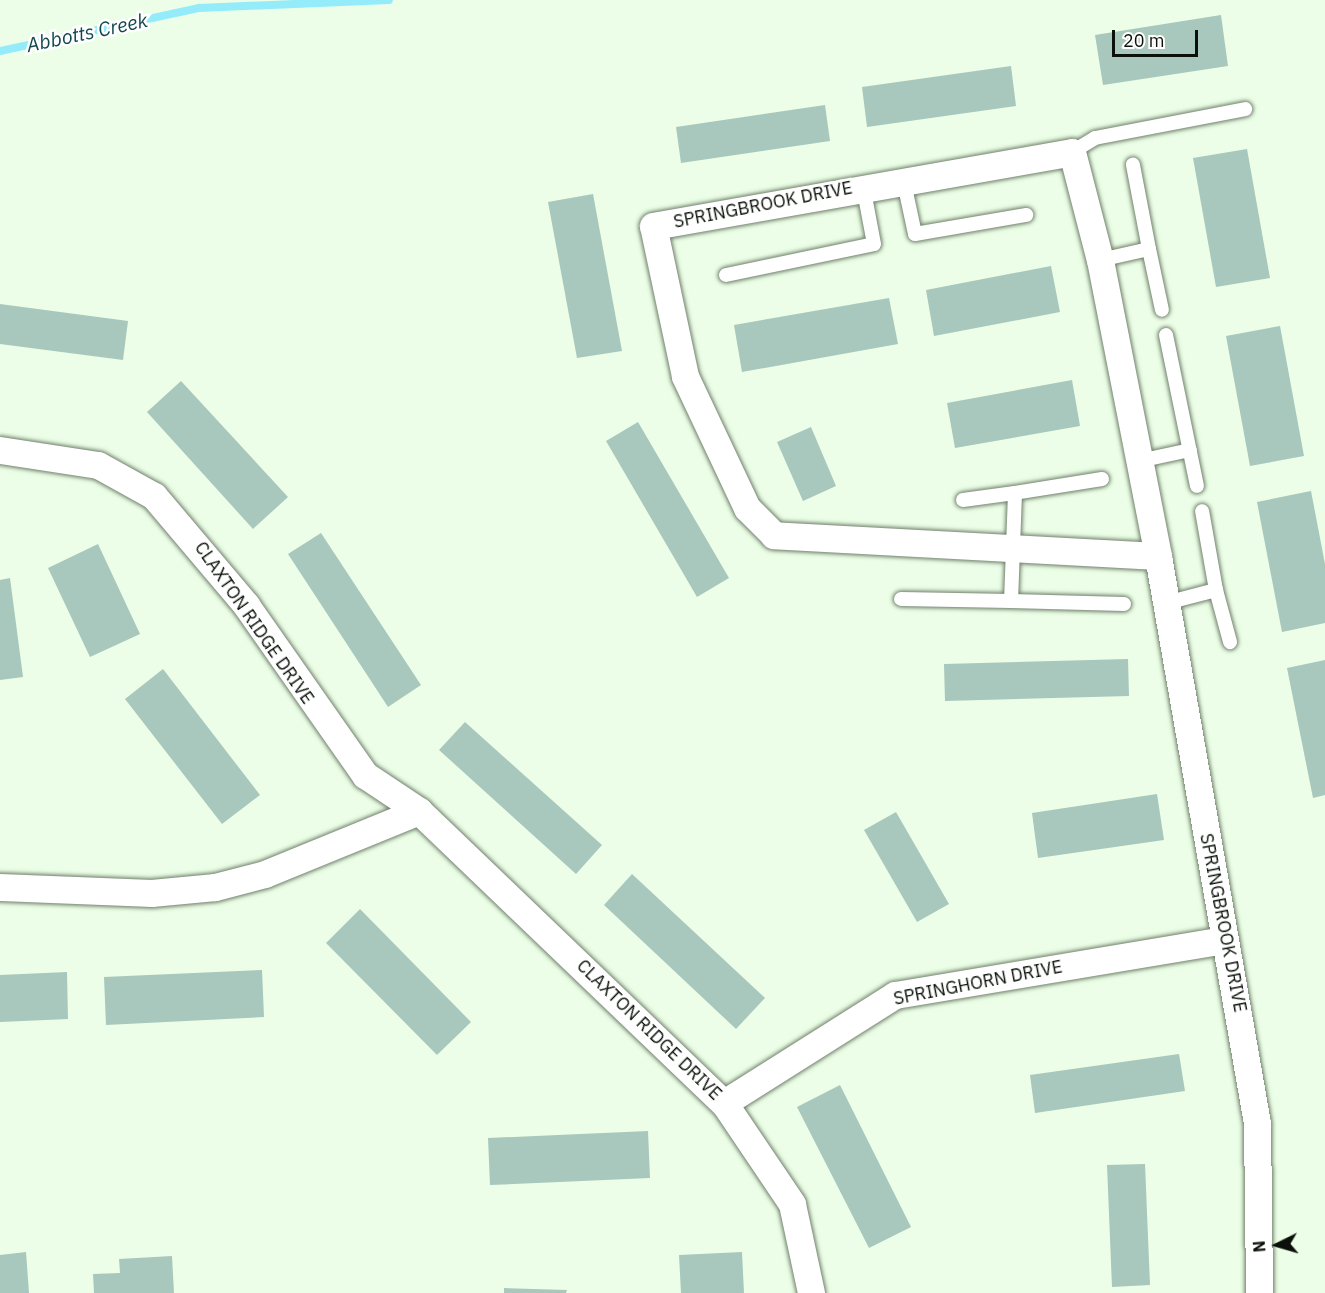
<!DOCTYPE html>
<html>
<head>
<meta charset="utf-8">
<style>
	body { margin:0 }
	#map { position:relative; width:1325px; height:1293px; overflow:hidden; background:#ecfee7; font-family:"IBM Plex Sans",sans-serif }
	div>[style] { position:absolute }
	.stream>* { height:8px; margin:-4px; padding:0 4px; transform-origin:4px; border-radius:4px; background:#94ebfa }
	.building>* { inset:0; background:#a8c7bd }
	.roads { filter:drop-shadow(0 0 2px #70806c) drop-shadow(0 0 2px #70806c) }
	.lane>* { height:14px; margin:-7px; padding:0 7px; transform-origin:7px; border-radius:7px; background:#fff }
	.street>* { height:27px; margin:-13.5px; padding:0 13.5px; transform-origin:13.5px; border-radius:13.5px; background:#fff }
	span { translate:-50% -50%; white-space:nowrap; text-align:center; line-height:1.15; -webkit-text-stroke:5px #fff; paint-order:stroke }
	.street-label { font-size:18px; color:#0b110a }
	.water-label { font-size:20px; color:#12474f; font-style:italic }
	.north { position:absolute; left:1247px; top:1215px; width:60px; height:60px; -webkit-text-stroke:4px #fff; paint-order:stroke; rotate:265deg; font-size:16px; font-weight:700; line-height:24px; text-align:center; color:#0b110a }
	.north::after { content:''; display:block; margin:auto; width:21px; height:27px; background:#0b110a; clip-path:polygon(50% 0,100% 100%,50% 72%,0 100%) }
	.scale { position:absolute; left:1112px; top:30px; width:86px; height:27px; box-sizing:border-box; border:3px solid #0b110a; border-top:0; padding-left:8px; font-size:18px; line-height:21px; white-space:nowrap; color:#0b110a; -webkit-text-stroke:4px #fff; paint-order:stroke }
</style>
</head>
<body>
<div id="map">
	<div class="stream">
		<i style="left:0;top:51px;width:204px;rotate:-12.2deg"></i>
		<i style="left:199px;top:8px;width:190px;rotate:-2.4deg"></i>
	</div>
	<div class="building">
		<i style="clip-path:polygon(1221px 15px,1228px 66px,1103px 85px,1095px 35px)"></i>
		<i style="clip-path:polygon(1011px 66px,1016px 106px,867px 127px,862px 87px)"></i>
		<i style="clip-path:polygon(825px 105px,830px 141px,681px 163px,676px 127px)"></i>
		<i style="clip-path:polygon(1247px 149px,1270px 278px,1216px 287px,1193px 158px)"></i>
		<i style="clip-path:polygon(593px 194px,622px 351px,577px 358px,548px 202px)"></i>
		<i style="clip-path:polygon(1051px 266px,1060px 312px,934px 336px,926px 290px)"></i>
		<i style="clip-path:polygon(889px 298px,898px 344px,742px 372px,734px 325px)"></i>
		<i style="clip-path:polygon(0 304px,128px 321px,123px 360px,0 344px)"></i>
		<i style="clip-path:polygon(1280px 326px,1304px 456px,1250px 466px,1226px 336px)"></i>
		<i style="clip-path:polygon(1072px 380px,1080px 426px,955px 448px,947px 403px)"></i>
		<i style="clip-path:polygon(181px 381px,288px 497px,253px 529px,147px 412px)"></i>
		<i style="clip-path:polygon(638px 422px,729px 578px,697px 597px,606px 441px)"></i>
		<i style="clip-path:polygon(811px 427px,836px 486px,803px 501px,777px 442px)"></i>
		<i style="clip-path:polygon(1311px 491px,1325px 564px,1325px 623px,1282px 632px,1257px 502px)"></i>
		<i style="clip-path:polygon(321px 533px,421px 685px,388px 707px,288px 554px)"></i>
		<i style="clip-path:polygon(98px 544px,140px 634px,90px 657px,48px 568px)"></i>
		<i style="clip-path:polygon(10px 578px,23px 677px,0 680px,0 580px)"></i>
		<i style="clip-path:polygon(1128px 659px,1129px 696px,945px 701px,944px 664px)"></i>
		<i style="clip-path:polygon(1325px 660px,1325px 795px,1313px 798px,1287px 668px)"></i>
		<i style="clip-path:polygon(163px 669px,260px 795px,222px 824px,125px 699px)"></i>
		<i style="clip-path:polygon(465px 722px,602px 845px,576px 874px,439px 750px)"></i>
		<i style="clip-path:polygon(1157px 794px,1164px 840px,1038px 858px,1032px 813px)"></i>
		<i style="clip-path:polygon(896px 812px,949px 904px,917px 922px,864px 830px)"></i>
		<i style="clip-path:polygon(632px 874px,765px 998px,736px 1029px,604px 905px)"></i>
		<i style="clip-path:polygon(360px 909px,471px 1022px,437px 1055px,326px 943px)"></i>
		<i style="clip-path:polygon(262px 970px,264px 1017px,106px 1025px,104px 977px)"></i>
		<i style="clip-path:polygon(67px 972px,68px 1019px,0 1022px,0 975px)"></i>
		<i style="clip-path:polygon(1179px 1054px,1185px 1091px,1035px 1113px,1030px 1075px)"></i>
		<i style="clip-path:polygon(840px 1085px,911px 1227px,869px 1248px,797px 1107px)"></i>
		<i style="clip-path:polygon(648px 1131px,650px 1178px,490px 1185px,488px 1138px)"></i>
		<i style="clip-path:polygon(1145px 1164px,1150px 1285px,1112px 1287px,1107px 1165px)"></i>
		<i style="clip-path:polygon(26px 1252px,29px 1293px,0 1293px,0 1255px)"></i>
		<i style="clip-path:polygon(742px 1252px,744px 1293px,681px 1293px,679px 1255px)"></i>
		<i style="clip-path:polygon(172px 1256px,174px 1293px,94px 1293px,93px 1274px,120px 1273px,119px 1259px)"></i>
		<i style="clip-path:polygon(504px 1288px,567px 1290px,566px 1293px,504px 1293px)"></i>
	</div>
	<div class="roads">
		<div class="lane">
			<i style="left:1072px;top:152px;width:27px;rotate:-31deg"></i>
			<i style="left:1095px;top:138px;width:153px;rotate:-10.9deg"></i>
			<i style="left:903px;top:178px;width:57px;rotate:77.9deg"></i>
			<i style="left:915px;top:234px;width:113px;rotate:-9.7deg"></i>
			<i style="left:1149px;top:249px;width:62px;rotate:78deg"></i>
			<i style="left:1100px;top:260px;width:50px;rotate:-12.7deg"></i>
			<i style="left:1149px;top:249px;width:86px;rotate:-100.8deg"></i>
			<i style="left:726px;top:275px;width:151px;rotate:-11.8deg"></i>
			<i style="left:874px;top:244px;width:59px;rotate:-100.7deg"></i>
			<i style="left:1166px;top:335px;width:154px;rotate:78.4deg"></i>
			<i style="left:1139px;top:461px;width:52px;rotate:-12.2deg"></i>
			<i style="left:1102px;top:479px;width:88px;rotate:170.9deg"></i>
			<i style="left:1015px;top:493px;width:108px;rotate:92.1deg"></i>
			<i style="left:1011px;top:601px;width:113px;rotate:1.5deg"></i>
			<i style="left:963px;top:500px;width:52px;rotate:-7.7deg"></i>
			<i style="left:1216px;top:590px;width:54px;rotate:74.9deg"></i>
			<i style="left:901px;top:599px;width:110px;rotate:1deg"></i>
			<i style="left:1166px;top:603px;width:52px;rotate:-14.6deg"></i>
			<i style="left:1216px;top:590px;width:80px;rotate:-100deg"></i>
		</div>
		<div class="street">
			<i style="left:1072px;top:152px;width:112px;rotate:75.5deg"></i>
			<i style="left:1100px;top:260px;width:302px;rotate:78.9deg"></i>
			<i style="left:1158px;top:556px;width:385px;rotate:-176.9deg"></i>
			<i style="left:774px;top:535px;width:38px;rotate:-135deg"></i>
			<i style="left:747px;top:508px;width:146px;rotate:-115.2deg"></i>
			<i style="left:685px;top:376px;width:153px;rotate:-102deg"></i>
			<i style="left:653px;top:226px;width:425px;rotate:-10deg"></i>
			<i style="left:0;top:450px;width:99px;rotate:8.7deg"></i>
			<i style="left:98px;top:465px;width:64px;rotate:29deg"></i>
			<i style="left:154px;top:496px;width:143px;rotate:49.8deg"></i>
			<i style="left:246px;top:605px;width:208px;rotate:55deg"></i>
			<i style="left:365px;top:775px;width:65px;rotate:33.7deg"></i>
			<i style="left:419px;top:811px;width:166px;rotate:157.8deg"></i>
			<i style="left:265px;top:874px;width:52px;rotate:165.4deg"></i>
			<i style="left:215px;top:887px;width:64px;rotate:174.6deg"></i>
			<i style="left:151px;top:893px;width:151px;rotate:-177.7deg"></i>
			<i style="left:1158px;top:556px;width:576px;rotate:80.1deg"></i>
			<i style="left:1257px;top:1123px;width:170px;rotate:89.3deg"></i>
			<i style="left:419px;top:811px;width:422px;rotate:43.8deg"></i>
			<i style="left:724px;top:1103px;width:122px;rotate:56deg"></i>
			<i style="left:792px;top:1204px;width:91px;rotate:77.9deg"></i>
			<i style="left:724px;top:1103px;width:202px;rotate:-32.3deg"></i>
			<i style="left:895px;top:995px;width:333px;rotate:-9.5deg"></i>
		</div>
	</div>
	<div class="street-label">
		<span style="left:763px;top:205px;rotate:-11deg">SPRINGBROOK DRIVE</span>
		<span style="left:254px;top:623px;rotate:55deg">CLAXTON RIDGE DRIVE</span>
		<span style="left:1223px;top:923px;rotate:79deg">SPRINGBROOK DRIVE</span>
		<span style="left:978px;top:983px;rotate:-11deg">SPRINGHORN DRIVE</span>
		<span style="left:649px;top:1030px;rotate:44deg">CLAXTON RIDGE DRIVE</span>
	</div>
	<div class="water-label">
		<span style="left:87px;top:32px;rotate:-12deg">Abbotts Creek</span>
	</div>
	<div class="north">N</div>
	<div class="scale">20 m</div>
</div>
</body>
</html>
